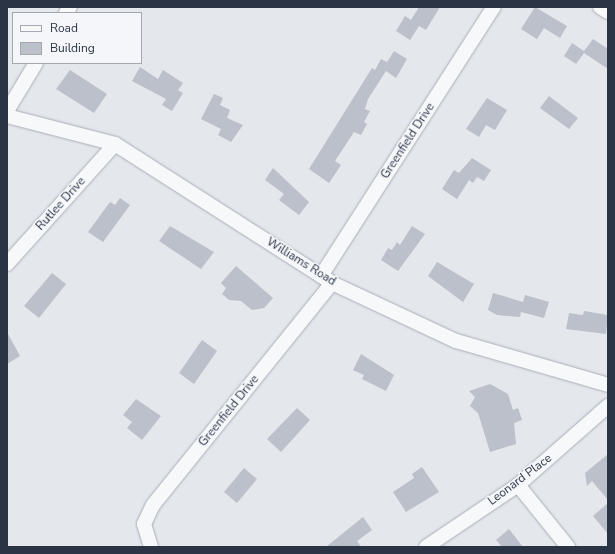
<!DOCTYPE html>
<html>
<head>
<meta charset="utf-8">
<style>
	body { margin:0 }
	#map { position:relative; width:615px; height:554px; overflow:hidden; background:#e4e7ec; font-family:"Nunito Sans",sans-serif }
	div>[style] { position:absolute }
	.building>* { inset:0; background:#bbc0ca }
	.roads { filter:drop-shadow(0 0 1px #a9aeb7) drop-shadow(0 0 1px #a9aeb7) }
	.minor>* { height:14px; margin:-7px; padding:0 7px; transform-origin:7px; border-radius:7px; background:#f7f8fa }
	span { translate:-50% -50%; white-space:nowrap; text-align:center; line-height:1.15; -webkit-text-stroke:3px #f4f6f9; paint-order:stroke }
	.street-label { font-size:12px; color:#2b3445 }
	.frame { position:absolute; inset:0; border:8px solid #2b3445; pointer-events:none }
	.legend { position:absolute; left:12px; top:12px; width:130px; height:52px; box-sizing:border-box; background:#f4f6f9; border:1px solid #a4a8b1; margin:0; padding:5px 7px; list-style:none; font-size:12px; color:#2b3445 }
	.legend li { display:flex; align-items:center; gap:8px; height:20px }
	.legend b { width:20px; border:1px solid #a4a8b1 }
</style>
</head>
<body>
<div id="map">
	<div class="building">
		<i style="clip-path:polygon(419px 7px,440px 7px,426px 30px,419px 26px,410px 40px,396px 31px,405px 16px,411px 20px)"></i>
		<i style="clip-path:polygon(535px 7px,567px 26px,560px 38px,544px 28px,537px 39px,521px 29px)"></i>
		<i style="clip-path:polygon(593px 39px,608px 49px,608px 69px,584px 53px,576px 64px,564px 56px,572px 43px,584px 51px)"></i>
		<i style="clip-path:polygon(394px 51px,407px 59px,396px 78px,386px 71px,368px 99px,365px 109px,370px 111px,364px 122px,367px 124px,361px 135px,354px 132px,335px 161px,341px 165px,329px 183px,309px 169px,372px 68px,375px 70px,381px 59px,387px 62px)"></i>
		<i style="clip-path:polygon(140px 67px,158px 79px,163px 70px,183px 83px,178px 90px,183px 93px,172px 111px,162px 105px,166px 99px,132px 81px)"></i>
		<i style="clip-path:polygon(70px 70px,107px 94px,94px 113px,56px 89px)"></i>
		<i style="clip-path:polygon(214px 94px,223px 98px,220px 105px,230px 110px,227px 118px,243px 125px,231px 142px,218px 135px,221px 129px,201px 119px)"></i>
		<i style="clip-path:polygon(549px 96px,578px 118px,569px 129px,540px 108px)"></i>
		<i style="clip-path:polygon(487px 98px,507px 110px,495px 130px,486px 125px,479px 137px,466px 129px)"></i>
		<i style="clip-path:polygon(472px 158px,491px 170px,484px 181px,477px 177px,473px 183px,469px 180px,457px 199px,442px 189px,454px 170px,459px 173px)"></i>
		<i style="clip-path:polygon(273px 168px,309px 202px,299px 215px,279px 200px,284px 194px,265px 180px)"></i>
		<i style="clip-path:polygon(120px 198px,130px 205px,103px 242px,88px 232px,110px 202px,115px 205px)"></i>
		<i style="clip-path:polygon(170px 226px,214px 252px,201px 269px,159px 241px)"></i>
		<i style="clip-path:polygon(412px 226px,425px 234px,398px 271px,381px 260px,388px 248px,392px 250px,397px 242px,400px 245px)"></i>
		<i style="clip-path:polygon(437px 262px,474px 284px,463px 302px,428px 276px)"></i>
		<i style="clip-path:polygon(236px 266px,273px 298px,264px 308px,252px 310px,241px 301px,229px 300px,222px 294px,226px 288px,221px 283px)"></i>
		<i style="clip-path:polygon(52px 273px,66px 284px,39px 318px,24px 306px)"></i>
		<i style="clip-path:polygon(493px 293px,523px 302px,525px 295px,549px 302px,544px 318px,521px 312px,520px 317px,497px 315px,488px 310px)"></i>
		<i style="clip-path:polygon(584px 311px,608px 315px,606px 334px,566px 329px,569px 313px,583px 315px)"></i>
		<i style="clip-path:polygon(7px 332px,20px 356px,7px 364px)"></i>
		<i style="clip-path:polygon(202px 340px,217px 351px,194px 384px,179px 373px)"></i>
		<i style="clip-path:polygon(361px 354px,394px 375px,386px 391px,362px 379px,364px 375px,353px 370px)"></i>
		<i style="clip-path:polygon(490px 384px,508px 394px,513px 410px,518px 408px,522px 420px,514px 423px,516px 444px,490px 452px,478px 413px,470px 406px,475px 397px,469px 391px)"></i>
		<i style="clip-path:polygon(136px 399px,161px 416px,142px 440px,127px 428px,132px 422px,123px 415px)"></i>
		<i style="clip-path:polygon(297px 408px,310px 420px,281px 452px,267px 439px)"></i>
		<i style="clip-path:polygon(608px 454px,608px 500px,592px 481px,587px 486px,585px 473px)"></i>
		<i style="clip-path:polygon(422px 467px,439px 492px,406px 512px,393px 492px,414px 478px,412px 474px)"></i>
		<i style="clip-path:polygon(244px 468px,257px 479px,237px 503px,224px 492px)"></i>
		<i style="clip-path:polygon(608px 503px,608px 534px,593px 516px)"></i>
		<i style="clip-path:polygon(363px 517px,372px 530px,357px 541px,361px 547px,326px 547px)"></i>
		<i style="clip-path:polygon(509px 529px,523px 547px,502px 547px,496px 540px)"></i>
	</div>
	<div class="roads">
		<div class="minor">
			<i style="left:600px;top:7px;width:9px;rotate:32deg"></i>
			<i style="left:66px;top:13px;width:7px;rotate:-56deg"></i>
			<i style="left:7px;top:111px;width:56px;rotate:-58.9deg"></i>
			<i style="left:7px;top:116px;width:112px;rotate:14.5deg"></i>
			<i style="left:115px;top:144px;width:258px;rotate:32.6deg"></i>
			<i style="left:332px;top:283px;width:137px;rotate:25.1deg"></i>
			<i style="left:456px;top:341px;width:158px;rotate:16.1deg"></i>
			<i style="left:7px;top:264px;width:161px;rotate:-48deg"></i>
			<i style="left:321px;top:276px;width:320px;rotate:-57.3deg"></i>
			<i style="left:518px;top:485px;width:80px;rotate:51.1deg"></i>
			<i style="left:151px;top:547px;width:24px;rotate:-107deg"></i>
			<i style="left:144px;top:524px;width:21px;rotate:-65deg"></i>
			<i style="left:153px;top:505px;width:285px;rotate:-51.1deg"></i>
			<i style="left:426px;top:547px;width:111px;rotate:-34deg"></i>
			<i style="left:518px;top:485px;width:120px;rotate:-41.3deg"></i>
		</div>
	</div>
	<div class="street-label">
		<span style="left:408px;top:141px;rotate:-57deg">Greenfield Drive</span>
		<span style="left:61px;top:204px;rotate:-48deg">Rutlee Drive</span>
		<span style="left:301px;top:262px;rotate:32deg">Williams Road</span>
		<span style="left:229px;top:411px;rotate:-51deg">Greenfield Drive</span>
		<span style="left:520px;top:480px;rotate:-37deg">Leonard Place</span>
	</div>
	<div class="frame"></div>
	<ul class="legend">
	<li><b style="height:5px;background:#f7f8fa"></b>Road</li>
	<li><b style="height:11px;background:#bbc0ca"></b>Building</li>
	</ul>
</div>
</body>
</html>
